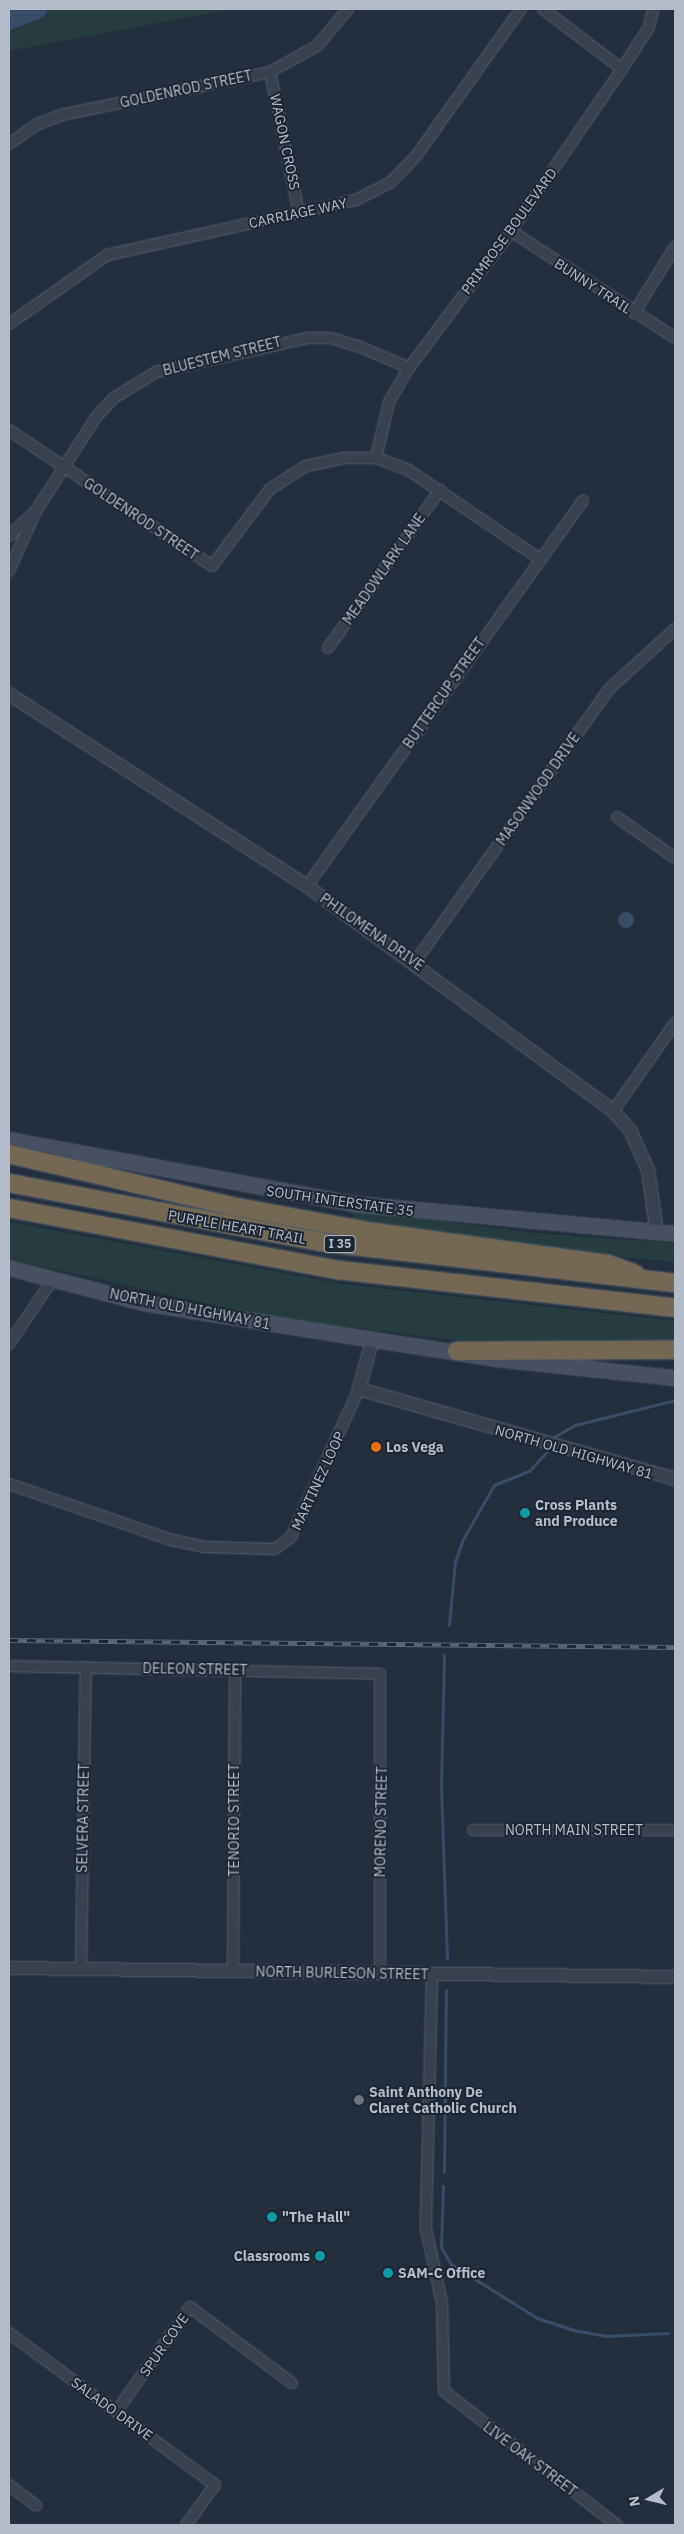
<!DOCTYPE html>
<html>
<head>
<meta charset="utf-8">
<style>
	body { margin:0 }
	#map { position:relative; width:684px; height:2534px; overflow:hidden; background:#242f3e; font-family:"IBM Plex Sans",sans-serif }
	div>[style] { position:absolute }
	.green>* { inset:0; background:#263c3f }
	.water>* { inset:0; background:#394c67 }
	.round { border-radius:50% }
	.stream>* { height:3px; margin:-1.5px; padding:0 1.5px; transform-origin:1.5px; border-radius:1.5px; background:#394c67 }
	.river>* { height:18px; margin:-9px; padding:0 9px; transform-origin:9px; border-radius:9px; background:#394c67 }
	.roads { filter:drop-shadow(0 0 1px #565f6c) drop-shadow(0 0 1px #565f6c) }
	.minor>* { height:10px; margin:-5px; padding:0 5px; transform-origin:5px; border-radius:5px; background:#38414e }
	.tertiary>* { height:12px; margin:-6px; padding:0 6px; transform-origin:6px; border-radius:6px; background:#38414e }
	.secondary>* { height:14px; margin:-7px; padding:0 7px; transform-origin:7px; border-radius:7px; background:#465061 }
	.motorway>* { height:18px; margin:-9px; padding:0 9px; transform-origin:9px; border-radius:9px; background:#746855 }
	.rail>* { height:5px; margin-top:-2.5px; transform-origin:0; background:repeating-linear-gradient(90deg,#1d2633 0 9px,#5a6575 0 18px); box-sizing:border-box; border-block:1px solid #5a6575 }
	.dots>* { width:14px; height:14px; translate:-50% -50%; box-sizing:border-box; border:2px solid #1d2633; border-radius:50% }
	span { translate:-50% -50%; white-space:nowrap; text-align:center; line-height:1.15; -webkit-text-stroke:4px #1d2633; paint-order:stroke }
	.shield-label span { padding:1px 4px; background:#1d2633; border:1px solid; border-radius:4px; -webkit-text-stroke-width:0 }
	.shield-label { font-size:12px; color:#b4bcc9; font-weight:700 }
	.street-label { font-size:14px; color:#b4bcc9 }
	.poi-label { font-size:14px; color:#b4bcc9; font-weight:700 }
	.left { translate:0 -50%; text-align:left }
	.right { translate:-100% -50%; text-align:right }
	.frame { position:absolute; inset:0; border:10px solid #b4bcc9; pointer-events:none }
	.north { position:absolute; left:624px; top:2474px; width:50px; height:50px; -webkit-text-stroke:4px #1d2633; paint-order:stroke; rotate:261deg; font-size:14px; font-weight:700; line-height:20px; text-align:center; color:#b4bcc9 }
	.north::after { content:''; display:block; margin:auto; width:18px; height:22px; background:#b4bcc9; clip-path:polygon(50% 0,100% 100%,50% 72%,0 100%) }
</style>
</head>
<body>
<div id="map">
	<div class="green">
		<i style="clip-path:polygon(9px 9px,232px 9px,9px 51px)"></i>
		<i style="clip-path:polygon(34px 1152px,369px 1212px,534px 1233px,675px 1243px,675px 1262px,518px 1246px,353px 1221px,351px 1211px)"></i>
		<i style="clip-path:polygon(9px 1222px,342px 1284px,675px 1321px,675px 1346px,496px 1345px,273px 1318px,9px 1259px)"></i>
	</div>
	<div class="water">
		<i class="round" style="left:618px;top:912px;width:16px;height:16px"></i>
	</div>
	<div class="stream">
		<i style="left:554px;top:1437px;width:24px;rotate:-30deg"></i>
		<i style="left:575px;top:1425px;width:103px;rotate:-14deg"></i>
		<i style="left:449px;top:1625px;width:63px;rotate:-84.6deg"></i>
		<i style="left:455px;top:1562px;width:24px;rotate:-71deg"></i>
		<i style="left:463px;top:1539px;width:62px;rotate:-60.1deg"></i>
		<i style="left:494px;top:1485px;width:38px;rotate:-22deg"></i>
		<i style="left:529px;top:1471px;width:26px;rotate:-47deg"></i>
		<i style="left:444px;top:1655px;width:132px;rotate:91.3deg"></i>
		<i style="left:441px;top:1787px;width:172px;rotate:88deg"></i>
		<i style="left:444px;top:2172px;width:182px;rotate:-89.4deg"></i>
		<i style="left:443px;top:2186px;width:61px;rotate:91.9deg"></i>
		<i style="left:441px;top:2247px;width:20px;rotate:60deg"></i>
		<i style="left:451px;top:2264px;width:102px;rotate:32.1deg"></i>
		<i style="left:537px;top:2318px;width:38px;rotate:18deg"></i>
		<i style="left:573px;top:2330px;width:34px;rotate:10deg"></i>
		<i style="left:606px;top:2336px;width:62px;rotate:-2.8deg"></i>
	</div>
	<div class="river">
		<i style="left:9px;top:21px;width:31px;rotate:-22deg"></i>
	</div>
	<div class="roads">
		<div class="minor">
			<i style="left:543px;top:9px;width:99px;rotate:37.2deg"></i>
			<i style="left:270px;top:72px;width:144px;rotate:78.4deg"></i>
			<i style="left:9px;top:144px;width:35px;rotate:-35deg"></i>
			<i style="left:38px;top:124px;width:25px;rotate:-21deg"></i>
			<i style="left:61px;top:115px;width:213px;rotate:-11.6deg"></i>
			<i style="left:270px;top:72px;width:54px;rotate:-29deg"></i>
			<i style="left:317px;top:46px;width:48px;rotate:-50deg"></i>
			<i style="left:511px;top:231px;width:196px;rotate:33.1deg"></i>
			<i style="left:634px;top:313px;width:78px;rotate:-58.2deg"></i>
			<i style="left:9px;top:324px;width:120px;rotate:-35.1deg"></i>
			<i style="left:107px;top:255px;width:255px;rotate:-12.5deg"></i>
			<i style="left:356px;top:200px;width:39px;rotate:-27deg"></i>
			<i style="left:391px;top:182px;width:36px;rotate:-46deg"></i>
			<i style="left:416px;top:156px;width:181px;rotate:-54.5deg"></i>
			<i style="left:9px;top:430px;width:244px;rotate:33.8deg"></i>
			<i style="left:212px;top:566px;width:96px;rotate:-53deg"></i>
			<i style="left:270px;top:489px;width:43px;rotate:-32.6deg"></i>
			<i style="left:306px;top:466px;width:38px;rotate:-12deg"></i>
			<i style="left:343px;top:458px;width:33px"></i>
			<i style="left:376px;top:458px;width:33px;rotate:20deg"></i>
			<i style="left:407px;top:469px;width:161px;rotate:34.1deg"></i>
			<i style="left:376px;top:458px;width:57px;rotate:-76.9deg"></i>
			<i style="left:389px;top:402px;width:39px;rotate:-60deg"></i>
			<i style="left:409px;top:368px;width:171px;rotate:-53.3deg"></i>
			<i style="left:511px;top:231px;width:196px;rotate:-55.6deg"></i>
			<i style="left:622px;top:69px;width:50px;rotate:-57.3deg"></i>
			<i style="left:649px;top:27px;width:18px;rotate:-77deg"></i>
			<i style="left:9px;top:536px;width:35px;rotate:-43deg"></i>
			<i style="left:9px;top:571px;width:66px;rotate:-65.8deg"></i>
			<i style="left:36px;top:511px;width:112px;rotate:-57.4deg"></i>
			<i style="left:96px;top:417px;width:26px;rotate:-47deg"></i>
			<i style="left:114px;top:398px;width:49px;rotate:-31.8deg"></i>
			<i style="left:156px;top:372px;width:156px;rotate:-12.6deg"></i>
			<i style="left:308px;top:338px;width:23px"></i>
			<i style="left:331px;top:338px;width:28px;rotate:17deg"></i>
			<i style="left:358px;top:346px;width:56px;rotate:23.3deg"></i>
			<i style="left:328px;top:648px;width:194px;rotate:-54.7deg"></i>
			<i style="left:617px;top:817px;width:71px;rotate:35.3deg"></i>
			<i style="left:307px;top:886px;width:474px;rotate:-54.4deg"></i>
			<i style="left:415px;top:962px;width:335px;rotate:-54.6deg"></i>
			<i style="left:609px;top:689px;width:89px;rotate:-42.3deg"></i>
			<i style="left:613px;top:1111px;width:108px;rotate:-54.8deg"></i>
			<i style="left:9px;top:1344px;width:78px;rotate:-55.9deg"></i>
			<i style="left:9px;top:1484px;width:172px;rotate:19deg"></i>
			<i style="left:172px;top:1540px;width:33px;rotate:12deg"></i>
			<i style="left:204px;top:1547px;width:71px;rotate:1.6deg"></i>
			<i style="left:275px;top:1549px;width:20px;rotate:-37deg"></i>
			<i style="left:291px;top:1537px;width:163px;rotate:-65.3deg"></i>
			<i style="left:9px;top:1666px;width:371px;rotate:1.2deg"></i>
			<i style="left:380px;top:1674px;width:297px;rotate:90deg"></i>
			<i style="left:473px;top:1830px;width:202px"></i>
			<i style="left:81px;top:1969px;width:302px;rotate:-89.1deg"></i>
			<i style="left:233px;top:1971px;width:301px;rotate:-89.6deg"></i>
			<i style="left:432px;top:1975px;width:254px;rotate:91.4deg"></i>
			<i style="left:426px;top:2229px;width:76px;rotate:77.8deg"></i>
			<i style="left:442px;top:2303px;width:88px;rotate:88.7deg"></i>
			<i style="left:444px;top:2391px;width:219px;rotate:37.8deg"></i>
			<i style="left:9px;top:2333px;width:256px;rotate:36.4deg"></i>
			<i style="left:215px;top:2485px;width:49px;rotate:125.9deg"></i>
			<i style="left:116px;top:2412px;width:128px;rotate:-54.8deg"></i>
			<i style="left:190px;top:2307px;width:127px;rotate:36.7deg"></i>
			<i style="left:9px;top:2485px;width:34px;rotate:37deg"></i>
		</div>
		<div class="tertiary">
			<i style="left:9px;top:694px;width:354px;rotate:32.8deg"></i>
			<i style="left:307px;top:886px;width:380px;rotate:36.3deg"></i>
			<i style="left:613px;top:1111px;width:25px;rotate:48deg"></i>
			<i style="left:630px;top:1130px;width:44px;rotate:65.8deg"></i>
			<i style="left:648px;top:1170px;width:64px;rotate:81.9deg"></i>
			<i style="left:372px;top:1341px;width:50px;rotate:105.2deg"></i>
			<i style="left:359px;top:1389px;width:329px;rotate:15.9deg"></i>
			<i style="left:9px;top:1968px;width:666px;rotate:0.77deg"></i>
		</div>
		<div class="secondary">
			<i style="left:9px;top:1140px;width:350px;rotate:10.5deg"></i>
			<i style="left:353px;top:1204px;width:323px;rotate:5.3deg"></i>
			<i style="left:9px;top:1268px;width:138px;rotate:14.6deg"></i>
			<i style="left:143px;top:1303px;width:131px;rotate:9.2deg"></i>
			<i style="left:272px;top:1324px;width:227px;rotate:8.9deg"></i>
			<i style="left:496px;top:1359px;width:180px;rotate:6.1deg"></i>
		</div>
		<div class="motorway">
			<i style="left:9px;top:1154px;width:228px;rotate:13.2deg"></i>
			<i style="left:231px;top:1206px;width:144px;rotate:10.4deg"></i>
			<i style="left:373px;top:1232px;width:237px;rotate:7.8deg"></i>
			<i style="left:608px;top:1264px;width:29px;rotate:20deg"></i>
			<i style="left:9px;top:1183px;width:317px;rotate:10.7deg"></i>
			<i style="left:320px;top:1242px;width:357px;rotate:6.6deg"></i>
			<i style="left:9px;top:1208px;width:335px;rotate:10.7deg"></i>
			<i style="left:338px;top:1270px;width:339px;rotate:6.4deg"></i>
			<i style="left:457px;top:1351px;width:218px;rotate:-0.3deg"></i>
		</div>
	</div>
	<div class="rail">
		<i style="left:9px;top:1640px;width:666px;rotate:0.6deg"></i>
	</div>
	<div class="dots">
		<i style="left:376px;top:1447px;background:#e8710a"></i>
		<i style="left:525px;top:1513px;background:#0f9aa8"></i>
		<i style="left:359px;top:2100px;background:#6b7280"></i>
		<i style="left:272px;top:2217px;background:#0f9aa8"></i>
		<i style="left:320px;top:2256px;background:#0f9aa8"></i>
		<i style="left:388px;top:2273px;background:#0f9aa8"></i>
	</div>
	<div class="shield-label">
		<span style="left:340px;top:1244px">I 35</span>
	</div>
	<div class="street-label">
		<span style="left:186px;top:89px;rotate:-12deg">GOLDENROD STREET</span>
		<span style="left:285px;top:142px;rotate:78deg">WAGON CROSS</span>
		<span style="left:298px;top:213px;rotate:-12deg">CARRIAGE WAY</span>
		<span style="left:509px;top:231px;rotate:-54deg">PRIMROSE BOULEVARD</span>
		<span style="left:593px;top:286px;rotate:33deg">BUNNY TRAIL</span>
		<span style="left:222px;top:356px;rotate:-14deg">BLUESTEM STREET</span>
		<span style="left:141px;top:519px;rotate:34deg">GOLDENROD STREET</span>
		<span style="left:384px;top:569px;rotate:-55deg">MEADOWLARK LANE</span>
		<span style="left:444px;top:693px;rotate:-55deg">BUTTERCUP STREET</span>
		<span style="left:538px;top:789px;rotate:-55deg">MASONWOOD DRIVE</span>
		<span style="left:372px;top:932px;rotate:35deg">PHILOMENA DRIVE</span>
		<span style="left:340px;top:1201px;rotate:8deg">SOUTH INTERSTATE 35</span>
		<span style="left:237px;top:1227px;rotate:10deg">PURPLE HEART TRAIL</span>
		<span style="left:190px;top:1309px;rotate:11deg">NORTH OLD HIGHWAY 81</span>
		<span style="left:574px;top:1452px;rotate:16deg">NORTH OLD HIGHWAY 81</span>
		<span style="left:318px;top:1481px;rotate:-65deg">MARTINEZ LOOP</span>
		<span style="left:195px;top:1669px;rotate:1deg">DELEON STREET</span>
		<span style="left:83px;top:1818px;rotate:-89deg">SELVERA STREET</span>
		<span style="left:234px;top:1820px;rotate:-90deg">TENORIO STREET</span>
		<span style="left:381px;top:1822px;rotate:-89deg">MORENO STREET</span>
		<span style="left:574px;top:1830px">NORTH MAIN STREET</span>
		<span style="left:342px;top:1973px;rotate:1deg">NORTH BURLESON STREET</span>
		<span style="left:164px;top:2345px;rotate:-55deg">SPUR COVE</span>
		<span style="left:112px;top:2409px;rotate:36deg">SALADO DRIVE</span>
		<span style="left:530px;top:2459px;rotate:37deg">LIVE OAK STREET</span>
	</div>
	<div class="poi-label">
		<span class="left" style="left:386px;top:1447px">Los Vega</span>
		<span class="left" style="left:535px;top:1513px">Cross Plants<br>and Produce</span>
		<span class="left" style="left:369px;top:2100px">Saint Anthony De<br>Claret Catholic Church</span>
		<span class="left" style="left:282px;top:2217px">"The Hall"</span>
		<span class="right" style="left:310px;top:2256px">Classrooms</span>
		<span class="left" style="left:398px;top:2273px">SAM-C Office</span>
	</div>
	<div class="frame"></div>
	<div class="north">N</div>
</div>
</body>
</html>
